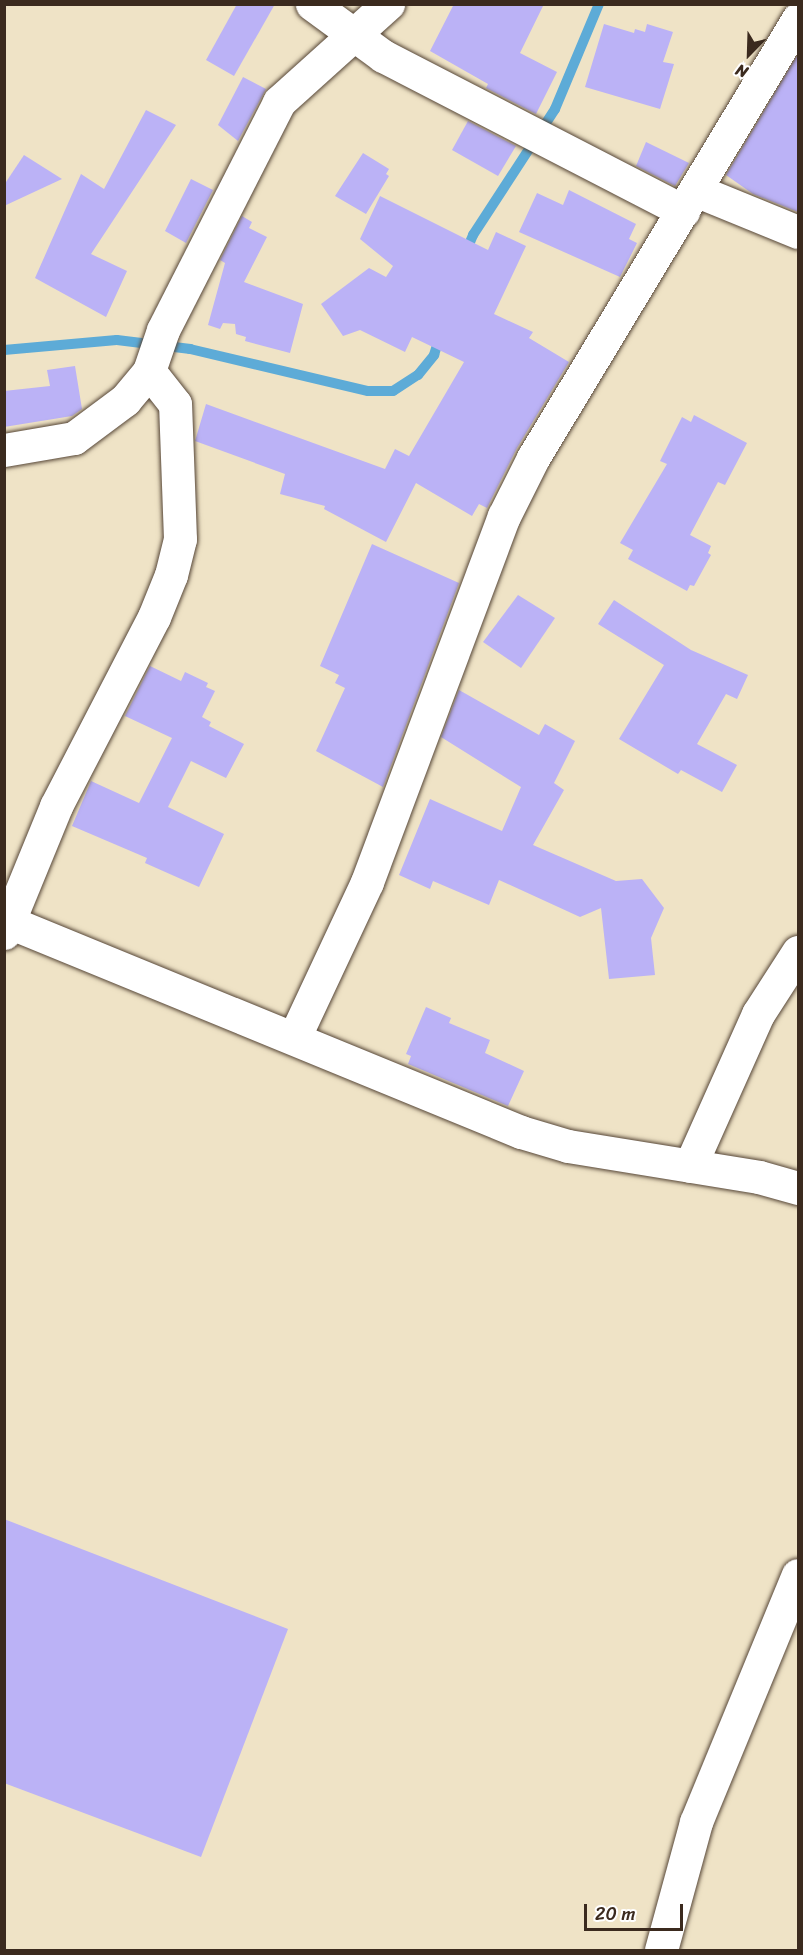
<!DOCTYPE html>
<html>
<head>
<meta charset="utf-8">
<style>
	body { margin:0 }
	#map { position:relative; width:803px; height:1955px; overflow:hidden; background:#efe3c6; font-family:Sriracha,sans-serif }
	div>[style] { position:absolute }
	.stream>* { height:10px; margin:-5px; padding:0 5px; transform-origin:5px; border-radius:5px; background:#5dabd7 }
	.building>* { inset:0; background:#bbb2f6 }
	.roads { filter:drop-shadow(0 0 2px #564637) drop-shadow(0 0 2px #564637) }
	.minor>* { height:33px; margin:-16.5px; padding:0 16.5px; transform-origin:16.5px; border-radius:16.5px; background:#fff }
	span { translate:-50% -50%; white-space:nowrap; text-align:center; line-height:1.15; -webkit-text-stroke:6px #fff; paint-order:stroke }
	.frame { position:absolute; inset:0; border:6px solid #3b2a1e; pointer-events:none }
	.north { position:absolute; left:719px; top:24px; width:60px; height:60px; -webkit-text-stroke:4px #fff; paint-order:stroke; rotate:203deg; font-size:16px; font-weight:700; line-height:24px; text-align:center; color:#3b2a1e }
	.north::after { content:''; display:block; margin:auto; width:21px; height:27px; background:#3b2a1e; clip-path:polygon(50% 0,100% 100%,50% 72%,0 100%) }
	.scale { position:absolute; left:584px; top:1904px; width:99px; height:27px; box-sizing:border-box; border:3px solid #3b2a1e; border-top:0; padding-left:8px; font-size:18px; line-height:21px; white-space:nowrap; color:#3b2a1e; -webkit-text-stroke:4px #fff; paint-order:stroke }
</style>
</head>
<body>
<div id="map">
	<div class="stream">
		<i style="left:465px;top:254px;width:21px;rotate:-67deg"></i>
		<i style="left:473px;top:235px;width:150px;rotate:-56.9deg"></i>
		<i style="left:555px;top:109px;width:114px;rotate:-67.3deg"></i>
		<i style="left:4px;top:350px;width:113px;rotate:-5.1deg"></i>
		<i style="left:117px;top:340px;width:74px;rotate:7deg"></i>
		<i style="left:190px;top:349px;width:183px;rotate:13.3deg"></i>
		<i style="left:368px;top:391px;width:25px"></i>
		<i style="left:393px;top:391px;width:30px;rotate:-33deg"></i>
		<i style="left:418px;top:375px;width:26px;rotate:-51deg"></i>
		<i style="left:434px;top:355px;width:21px;rotate:-73deg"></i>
	</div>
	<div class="building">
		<i style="clip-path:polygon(237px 4px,275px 4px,234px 76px,206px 60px)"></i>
		<i style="clip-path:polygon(454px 4px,544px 4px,520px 53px,557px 72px,536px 114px,486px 88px,488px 84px,430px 51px)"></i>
		<i style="clip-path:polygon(604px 24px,634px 33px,635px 29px,645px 32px,647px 24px,673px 32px,663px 62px,674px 64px,660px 109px,585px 87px)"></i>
		<i style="clip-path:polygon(798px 54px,798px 212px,753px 194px,726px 175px)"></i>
		<i style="clip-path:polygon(243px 77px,266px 89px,238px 141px,218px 125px)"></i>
		<i style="clip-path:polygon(146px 110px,176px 125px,91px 254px,127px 271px,106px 317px,35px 278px,81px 174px,104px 189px)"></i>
		<i style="clip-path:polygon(468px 121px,516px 146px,498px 176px,452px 150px)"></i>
		<i style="clip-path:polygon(646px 142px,689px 163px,675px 186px,636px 166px)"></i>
		<i style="clip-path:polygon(363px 153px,389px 169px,386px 174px,389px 176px,366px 214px,335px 196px)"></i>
		<i style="clip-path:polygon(24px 155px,62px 179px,4px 206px,4px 185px)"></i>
		<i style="clip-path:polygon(191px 179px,213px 190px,186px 243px,165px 231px)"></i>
		<i style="clip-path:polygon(569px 190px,636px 224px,629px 239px,637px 243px,620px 277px,519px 232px,537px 193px,563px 205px)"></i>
		<i style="clip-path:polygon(380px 196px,488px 250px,496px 232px,526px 246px,494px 314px,533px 332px,529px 338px,569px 362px,517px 448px,487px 508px,479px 504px,472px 516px,416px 483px,386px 542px,324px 509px,325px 506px,280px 494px,285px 474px,195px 441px,206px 404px,385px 469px,395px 449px,409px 456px,464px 362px,412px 337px,405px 352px,360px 330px,343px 336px,321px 304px,369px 268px,386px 277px,393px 266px,360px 239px)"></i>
		<i style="clip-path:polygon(242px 216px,252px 222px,249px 228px,267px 237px,244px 282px,303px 304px,290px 353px,245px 341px,246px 337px,236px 334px,235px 324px,223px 323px,220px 329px,208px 325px,225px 263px,220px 260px)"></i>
		<i style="clip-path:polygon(75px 366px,82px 409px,72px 416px,4px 427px,4px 391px,50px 386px,47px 370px)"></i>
		<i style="clip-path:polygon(694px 415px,747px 443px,725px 485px,718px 482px,690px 535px,711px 546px,708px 553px,711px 555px,694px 586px,690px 585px,687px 591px,628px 559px,633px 550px,620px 543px,667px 464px,660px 461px,682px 417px,691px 422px)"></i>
		<i style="clip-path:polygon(372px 544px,459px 583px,383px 787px,316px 751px,345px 688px,335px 683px,339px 675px,320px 666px)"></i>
		<i style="clip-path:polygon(518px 595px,555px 618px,521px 668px,483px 642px)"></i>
		<i style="clip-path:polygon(614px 600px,691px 650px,748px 675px,737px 699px,726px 694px,697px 744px,737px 765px,722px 792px,681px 770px,678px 774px,619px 739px,664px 665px,598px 624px)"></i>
		<i style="clip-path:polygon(150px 666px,181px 681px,185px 672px,208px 683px,206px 687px,215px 691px,202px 717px,211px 722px,209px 726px,244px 744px,226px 778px,191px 761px,168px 807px,224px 834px,199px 887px,145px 863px,147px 858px,72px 826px,91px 781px,139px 803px,172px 738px,125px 716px)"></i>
		<i style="clip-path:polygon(459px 690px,539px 735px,545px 724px,575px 741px,554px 783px,564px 790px,533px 845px,616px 881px,642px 879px,664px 908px,651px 938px,655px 975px,609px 979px,601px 908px,580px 917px,499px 880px,489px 905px,433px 881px,430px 889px,399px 875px,430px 799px,502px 831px,521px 787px,441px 737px)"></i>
		<i style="clip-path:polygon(426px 1007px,451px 1018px,449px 1023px,490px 1040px,485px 1053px,524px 1071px,508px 1106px,408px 1064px,411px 1056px,406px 1054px)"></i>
		<i style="clip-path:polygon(4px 1519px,288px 1629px,201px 1857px,4px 1783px)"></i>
	</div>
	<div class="roads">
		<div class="minor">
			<i style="left:312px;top:4px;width:88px;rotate:36.2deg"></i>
			<i style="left:383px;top:56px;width:338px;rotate:27.3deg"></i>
			<i style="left:695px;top:190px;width:111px;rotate:22.2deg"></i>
			<i style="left:4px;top:450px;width:71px;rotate:-9.7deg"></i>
			<i style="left:74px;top:438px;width:64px;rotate:-36.7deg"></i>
			<i style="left:125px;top:400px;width:38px;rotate:-50deg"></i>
			<i style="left:149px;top:371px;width:43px;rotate:-71.1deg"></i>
			<i style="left:163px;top:330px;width:256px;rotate:-63deg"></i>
			<i style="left:279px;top:102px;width:147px;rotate:-42deg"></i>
			<i style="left:4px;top:920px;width:559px;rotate:22.3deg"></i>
			<i style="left:521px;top:1132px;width:49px;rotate:16.6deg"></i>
			<i style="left:568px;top:1146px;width:193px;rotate:9.2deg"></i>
			<i style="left:759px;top:1177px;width:41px;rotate:15.8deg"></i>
			<i style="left:4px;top:933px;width:137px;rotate:-67.7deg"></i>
			<i style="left:56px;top:806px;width:213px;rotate:-62.6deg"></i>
			<i style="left:154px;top:617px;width:45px;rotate:-68deg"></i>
			<i style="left:171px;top:575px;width:37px;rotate:-76deg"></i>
			<i style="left:180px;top:539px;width:135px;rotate:-92.1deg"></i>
			<i style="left:175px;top:404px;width:42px;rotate:-128.2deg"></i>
			<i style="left:294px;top:1038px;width:172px;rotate:-64.9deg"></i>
			<i style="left:367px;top:882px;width:391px;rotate:-69.5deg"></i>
			<i style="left:504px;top:516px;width:65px;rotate:-63.4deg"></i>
			<i style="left:533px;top:458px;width:513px;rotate:-58.88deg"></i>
			<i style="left:690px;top:1166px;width:167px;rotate:-65.9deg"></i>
			<i style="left:758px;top:1014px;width:74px;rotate:-57.2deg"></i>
			<i style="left:661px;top:1950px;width:133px;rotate:-74.7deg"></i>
			<i style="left:696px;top:1822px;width:267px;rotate:-67.6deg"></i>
		</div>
	</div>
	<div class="frame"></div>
	<div class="north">N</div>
	<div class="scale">20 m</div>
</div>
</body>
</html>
